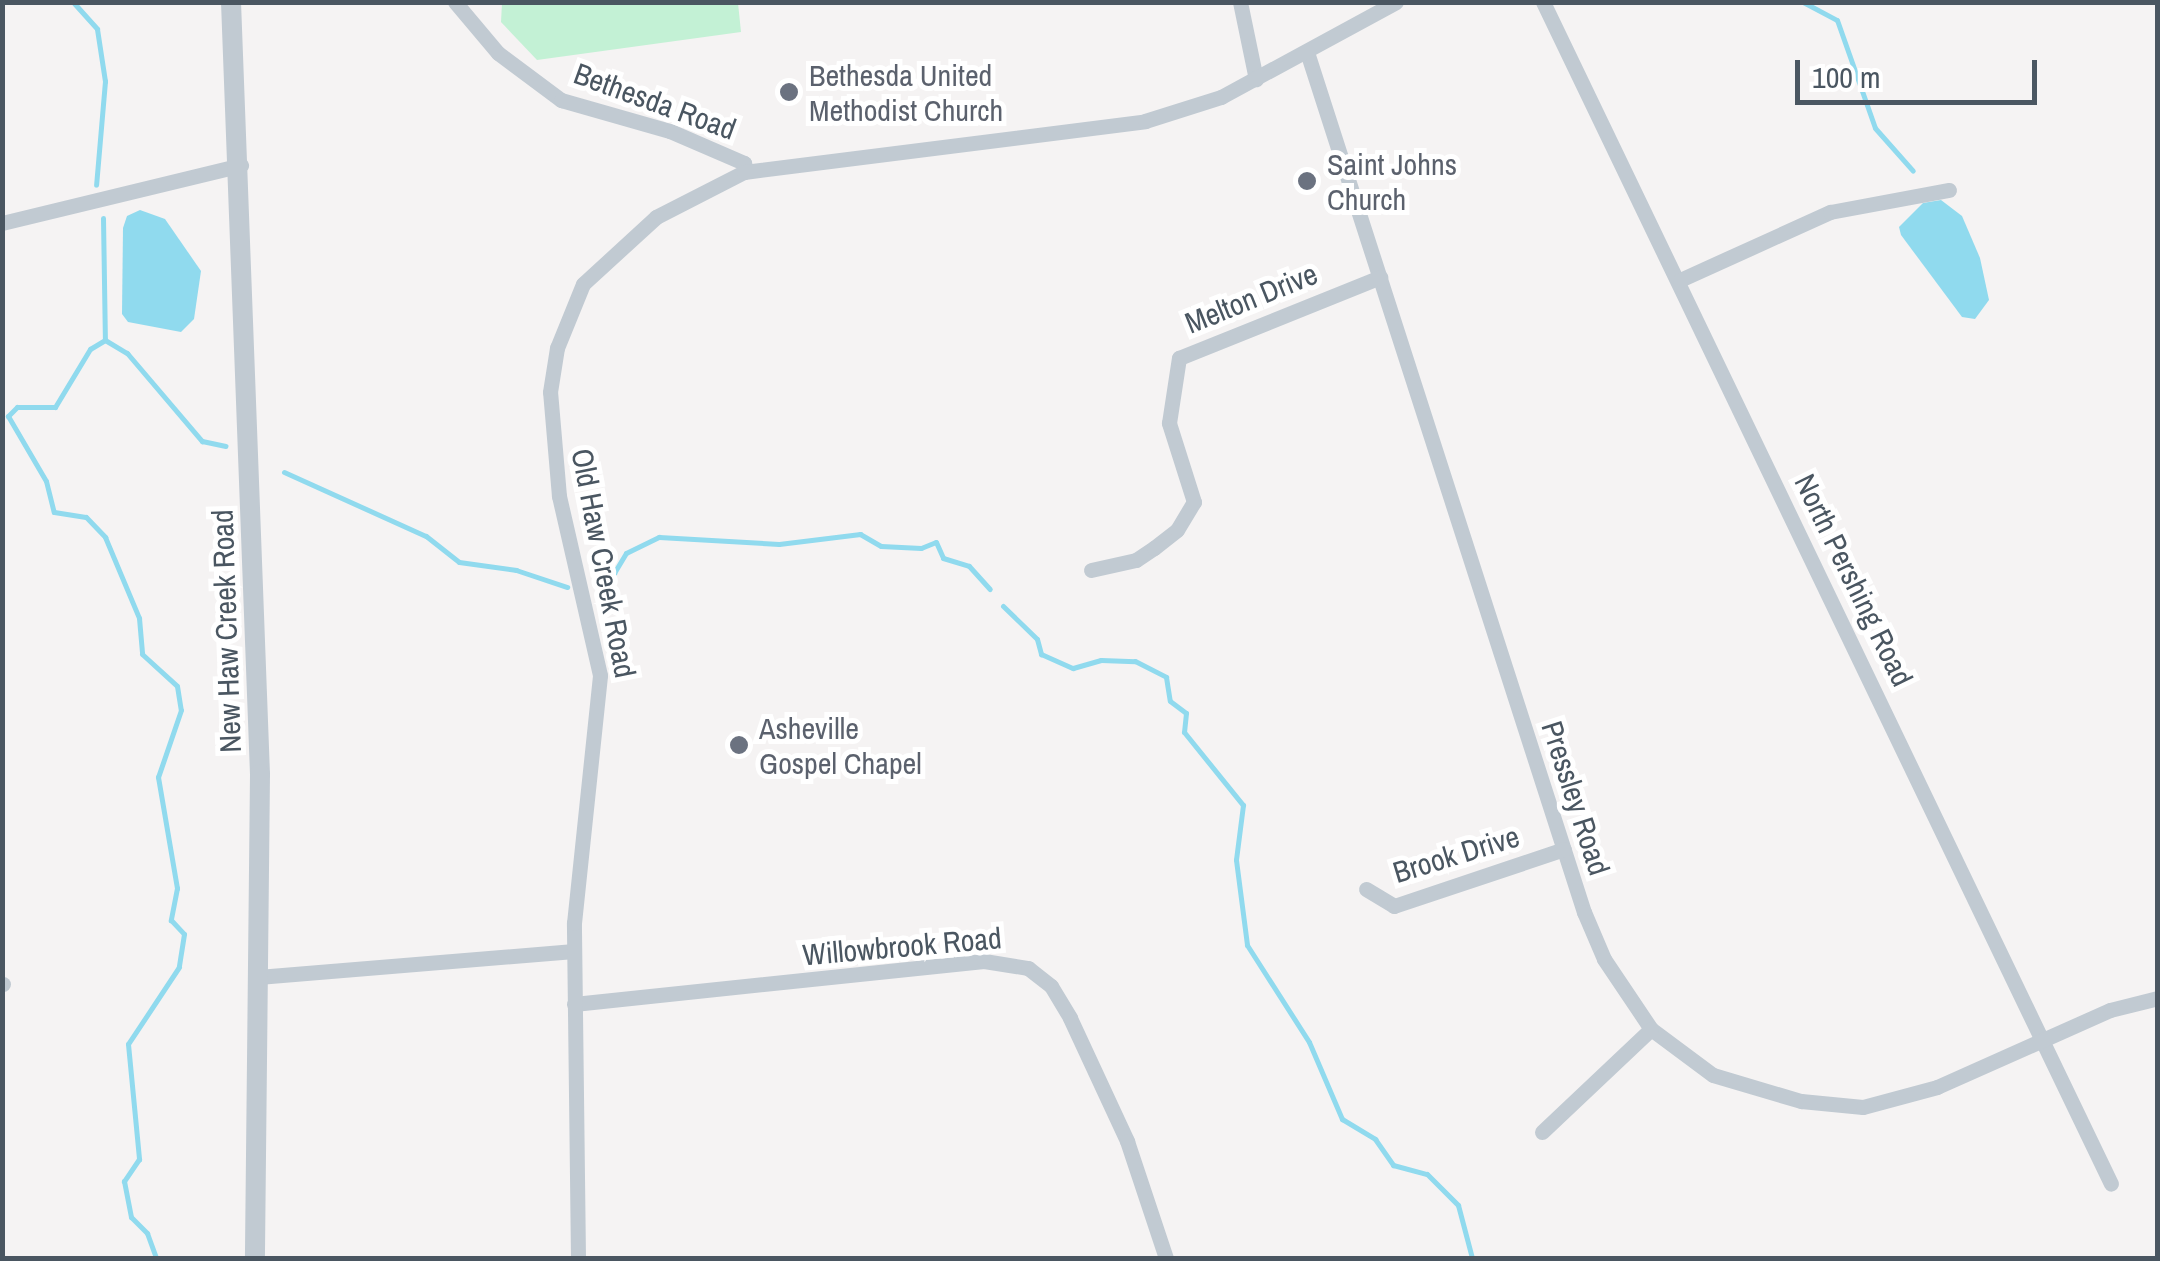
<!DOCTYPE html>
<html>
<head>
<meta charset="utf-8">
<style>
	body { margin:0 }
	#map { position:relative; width:2160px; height:1261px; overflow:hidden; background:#f5f3f3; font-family:"Archivo Narrow",sans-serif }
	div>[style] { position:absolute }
	.green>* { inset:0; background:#c3f1d5 }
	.water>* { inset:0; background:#90daee }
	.stream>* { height:5px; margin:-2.5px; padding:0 2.5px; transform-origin:2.5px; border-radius:2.5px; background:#90daee }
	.minor>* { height:15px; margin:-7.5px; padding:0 7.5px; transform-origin:7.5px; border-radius:7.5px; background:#c1cad2 }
	.tertiary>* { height:20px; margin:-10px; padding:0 10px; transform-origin:10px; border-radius:10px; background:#c1cad2 }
	.dots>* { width:28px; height:28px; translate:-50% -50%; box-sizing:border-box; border:5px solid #fff; border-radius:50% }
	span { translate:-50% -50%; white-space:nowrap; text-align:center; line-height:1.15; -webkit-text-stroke:10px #fff; paint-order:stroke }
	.worship-label { font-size:30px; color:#5b616d }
	.left { translate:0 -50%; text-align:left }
	.street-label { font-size:30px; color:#4a5661 }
	.frame { position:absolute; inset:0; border:5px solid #4a5661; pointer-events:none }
	.scale { position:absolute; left:1795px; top:60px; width:242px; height:45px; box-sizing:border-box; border:5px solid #4a5661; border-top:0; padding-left:12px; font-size:30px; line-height:35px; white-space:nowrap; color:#4a5661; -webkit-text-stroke:8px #fff; paint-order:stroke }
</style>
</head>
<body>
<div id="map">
	<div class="green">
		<i style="clip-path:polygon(738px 3px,741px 32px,537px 60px,501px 22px,502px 3px)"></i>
	</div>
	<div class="water">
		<i style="clip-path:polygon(1941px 200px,1962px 216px,1980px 258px,1989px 300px,1975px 319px,1962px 317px,1901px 235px,1899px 227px,1923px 203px)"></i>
		<i style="clip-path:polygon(140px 210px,165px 219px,201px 271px,194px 319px,181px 332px,128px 322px,122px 314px,123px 228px,127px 216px)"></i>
	</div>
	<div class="stream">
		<i style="left:73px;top:2px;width:36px;rotate:48deg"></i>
		<i style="left:97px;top:29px;width:53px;rotate:81.3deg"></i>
		<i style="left:105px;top:81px;width:104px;rotate:94.9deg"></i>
		<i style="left:1803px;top:2px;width:38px;rotate:28deg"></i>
		<i style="left:1837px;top:20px;width:114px;rotate:70.6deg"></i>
		<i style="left:1875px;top:128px;width:57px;rotate:48.5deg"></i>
		<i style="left:103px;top:218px;width:122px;rotate:89.1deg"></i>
		<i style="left:105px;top:340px;width:17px;rotate:149deg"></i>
		<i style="left:90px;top:349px;width:68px;rotate:121.1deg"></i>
		<i style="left:55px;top:407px;width:38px;rotate:180deg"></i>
		<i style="left:17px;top:407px;width:13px;rotate:135deg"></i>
		<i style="left:8px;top:416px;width:75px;rotate:59.7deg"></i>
		<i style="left:46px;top:481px;width:32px;rotate:76deg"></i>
		<i style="left:54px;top:512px;width:32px;rotate:9deg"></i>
		<i style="left:86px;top:517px;width:28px;rotate:46deg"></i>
		<i style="left:105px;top:537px;width:88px;rotate:67.2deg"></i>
		<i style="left:139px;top:618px;width:36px;rotate:85deg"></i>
		<i style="left:142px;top:654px;width:47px;rotate:42.4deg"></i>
		<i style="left:177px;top:686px;width:24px;rotate:81deg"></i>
		<i style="left:181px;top:710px;width:71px;rotate:108.9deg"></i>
		<i style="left:158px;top:777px;width:113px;rotate:80.3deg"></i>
		<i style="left:177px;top:888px;width:33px;rotate:101deg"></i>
		<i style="left:171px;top:920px;width:19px;rotate:47deg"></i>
		<i style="left:184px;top:934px;width:33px;rotate:99deg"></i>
		<i style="left:179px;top:967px;width:92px;rotate:123.5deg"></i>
		<i style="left:128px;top:1044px;width:116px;rotate:84.5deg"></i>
		<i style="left:139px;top:1159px;width:27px;rotate:124deg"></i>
		<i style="left:124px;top:1181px;width:37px;rotate:79deg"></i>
		<i style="left:131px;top:1217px;width:23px;rotate:45deg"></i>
		<i style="left:147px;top:1233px;width:27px;rotate:70deg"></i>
		<i style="left:105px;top:340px;width:26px;rotate:31deg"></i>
		<i style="left:127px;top:353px;width:116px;rotate:49.6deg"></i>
		<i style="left:202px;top:441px;width:24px;rotate:12deg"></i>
		<i style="left:284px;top:472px;width:156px;rotate:24.3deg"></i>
		<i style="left:426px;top:536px;width:42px;rotate:38.2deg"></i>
		<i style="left:459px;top:562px;width:58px;rotate:8deg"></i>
		<i style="left:516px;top:570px;width:54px;rotate:18.4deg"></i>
		<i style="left:597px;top:581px;width:19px;rotate:-25deg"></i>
		<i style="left:614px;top:573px;width:23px;rotate:-59deg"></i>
		<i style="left:626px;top:553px;width:37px;rotate:-26deg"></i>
		<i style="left:659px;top:537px;width:120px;rotate:3.3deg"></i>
		<i style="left:779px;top:544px;width:82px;rotate:-7deg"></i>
		<i style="left:860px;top:534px;width:24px;rotate:30deg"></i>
		<i style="left:881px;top:546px;width:40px;rotate:2.9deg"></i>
		<i style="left:921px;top:548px;width:16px;rotate:-22deg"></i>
		<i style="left:936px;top:542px;width:17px;rotate:66deg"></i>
		<i style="left:943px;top:558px;width:27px;rotate:17deg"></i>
		<i style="left:969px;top:566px;width:31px;rotate:48deg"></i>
		<i style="left:1003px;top:606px;width:47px;rotate:44.1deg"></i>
		<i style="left:1037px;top:639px;width:16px;rotate:75deg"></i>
		<i style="left:1041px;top:654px;width:35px;rotate:24deg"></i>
		<i style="left:1073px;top:668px;width:29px;rotate:-16deg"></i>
		<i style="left:1101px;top:660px;width:34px;rotate:2deg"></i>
		<i style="left:1135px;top:661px;width:35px;rotate:27deg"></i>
		<i style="left:1166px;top:677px;width:24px;rotate:81deg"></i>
		<i style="left:1170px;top:701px;width:20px;rotate:37deg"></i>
		<i style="left:1186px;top:713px;width:19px;rotate:96deg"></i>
		<i style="left:1184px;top:732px;width:94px;rotate:51.1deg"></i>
		<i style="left:1243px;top:805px;width:55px;rotate:97.3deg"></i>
		<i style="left:1236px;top:860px;width:86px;rotate:82.6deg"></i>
		<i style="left:1247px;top:945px;width:115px;rotate:57.4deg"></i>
		<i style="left:1309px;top:1042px;width:84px;rotate:66.8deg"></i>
		<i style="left:1342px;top:1119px;width:39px;rotate:31deg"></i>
		<i style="left:1375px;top:1139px;width:32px;rotate:55deg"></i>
		<i style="left:1393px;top:1165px;width:35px;rotate:15deg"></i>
		<i style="left:1427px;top:1174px;width:44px;rotate:45deg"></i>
		<i style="left:1458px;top:1205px;width:55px;rotate:75.2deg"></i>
	</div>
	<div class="minor">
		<i style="left:455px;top:2px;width:67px;rotate:49.9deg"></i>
		<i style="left:498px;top:53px;width:79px;rotate:36.7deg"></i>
		<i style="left:561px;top:100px;width:113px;rotate:15.9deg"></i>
		<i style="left:670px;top:131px;width:81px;rotate:23.4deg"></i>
		<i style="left:744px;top:163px;width:9px;rotate:90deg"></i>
		<i style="left:1240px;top:2px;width:79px;rotate:78.3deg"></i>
		<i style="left:1543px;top:2px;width:1311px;rotate:64.33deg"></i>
		<i style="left:1307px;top:52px;width:904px;rotate:72.15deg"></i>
		<i style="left:1584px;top:912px;width:51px;rotate:66.9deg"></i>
		<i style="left:1604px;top:959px;width:84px;rotate:56.1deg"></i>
		<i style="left:1651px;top:1029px;width:77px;rotate:36.6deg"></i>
		<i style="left:1713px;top:1075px;width:92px;rotate:16.5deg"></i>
		<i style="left:1801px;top:1101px;width:62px;rotate:5.5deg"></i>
		<i style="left:1863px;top:1107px;width:77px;rotate:-15.1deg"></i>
		<i style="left:1937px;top:1087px;width:189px;rotate:-24deg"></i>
		<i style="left:2110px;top:1010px;width:49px;rotate:-14deg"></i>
		<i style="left:2px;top:223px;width:246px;rotate:-13.6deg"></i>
		<i style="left:1680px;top:280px;width:165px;rotate:-24.4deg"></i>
		<i style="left:1830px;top:212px;width:121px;rotate:-10.5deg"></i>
		<i style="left:1091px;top:570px;width:46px;rotate:-12.5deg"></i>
		<i style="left:1136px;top:560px;width:22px;rotate:-34deg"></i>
		<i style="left:1154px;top:548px;width:29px;rotate:-38deg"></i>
		<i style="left:1177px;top:530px;width:33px;rotate:-59deg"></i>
		<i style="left:1194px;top:502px;width:83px;rotate:-107.6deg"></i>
		<i style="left:1169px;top:423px;width:66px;rotate:-81.3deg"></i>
		<i style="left:1179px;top:358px;width:217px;rotate:-21.9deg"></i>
		<i style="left:1366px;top:889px;width:33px;rotate:31deg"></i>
		<i style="left:1394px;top:906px;width:179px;rotate:-18.5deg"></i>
		<i style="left:258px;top:977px;width:317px;rotate:-4.7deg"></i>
		<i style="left:2px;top:984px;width:1px"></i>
		<i style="left:574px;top:1004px;width:412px;rotate:-6deg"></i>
		<i style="left:984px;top:961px;width:45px;rotate:9deg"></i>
		<i style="left:1028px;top:968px;width:29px;rotate:38deg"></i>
		<i style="left:1051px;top:986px;width:37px;rotate:59deg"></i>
		<i style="left:1070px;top:1018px;width:136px;rotate:65.1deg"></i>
		<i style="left:1127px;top:1141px;width:123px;rotate:71.6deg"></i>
		<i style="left:1542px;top:1132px;width:150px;rotate:-43.4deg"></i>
		<i style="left:578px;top:1258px;width:335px;rotate:-90.7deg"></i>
		<i style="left:574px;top:923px;width:249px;rotate:-84deg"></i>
		<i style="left:600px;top:675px;width:184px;rotate:-102.9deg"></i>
		<i style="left:559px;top:496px;width:104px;rotate:-94.9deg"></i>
		<i style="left:550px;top:392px;width:45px;rotate:-81deg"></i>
		<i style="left:557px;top:348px;width:69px;rotate:-67.9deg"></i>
		<i style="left:583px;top:284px;width:99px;rotate:-42.5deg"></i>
		<i style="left:656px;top:217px;width:99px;rotate:-27.1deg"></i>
		<i style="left:744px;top:172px;width:404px;rotate:-7.2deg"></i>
		<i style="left:1145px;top:121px;width:80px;rotate:-17.5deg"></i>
		<i style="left:1221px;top:97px;width:199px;rotate:-28.5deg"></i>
	</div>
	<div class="tertiary">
		<i style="left:231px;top:2px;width:773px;rotate:87.85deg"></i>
		<i style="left:260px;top:774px;width:484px;rotate:90.6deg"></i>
	</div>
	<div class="dots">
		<i style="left:789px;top:92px;background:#6b7280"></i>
		<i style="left:1307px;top:181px;background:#6b7280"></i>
		<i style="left:739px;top:745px;background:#6b7280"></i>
	</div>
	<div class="worship-label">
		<span class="left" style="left:809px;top:92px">Bethesda United<br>Methodist Church</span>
		<span class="left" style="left:1327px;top:181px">Saint Johns<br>Church</span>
		<span class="left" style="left:759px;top:745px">Asheville<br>Gospel Chapel</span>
	</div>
	<div class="street-label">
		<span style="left:655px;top:101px;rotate:20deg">Bethesda Road</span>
		<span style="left:1251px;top:298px;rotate:-22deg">Melton Drive</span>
		<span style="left:604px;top:563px;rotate:79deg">Old Haw Creek Road</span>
		<span style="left:1854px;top:580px;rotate:64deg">North Pershing Road</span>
		<span style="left:226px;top:631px;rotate:-92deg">New Haw Creek Road</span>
		<span style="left:1576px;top:798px;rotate:72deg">Pressley Road</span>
		<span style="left:1456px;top:854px;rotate:-17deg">Brook Drive</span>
		<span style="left:902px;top:946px;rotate:-5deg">Willowbrook Road</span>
	</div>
	<div class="frame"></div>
	<div class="scale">100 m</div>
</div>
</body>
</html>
